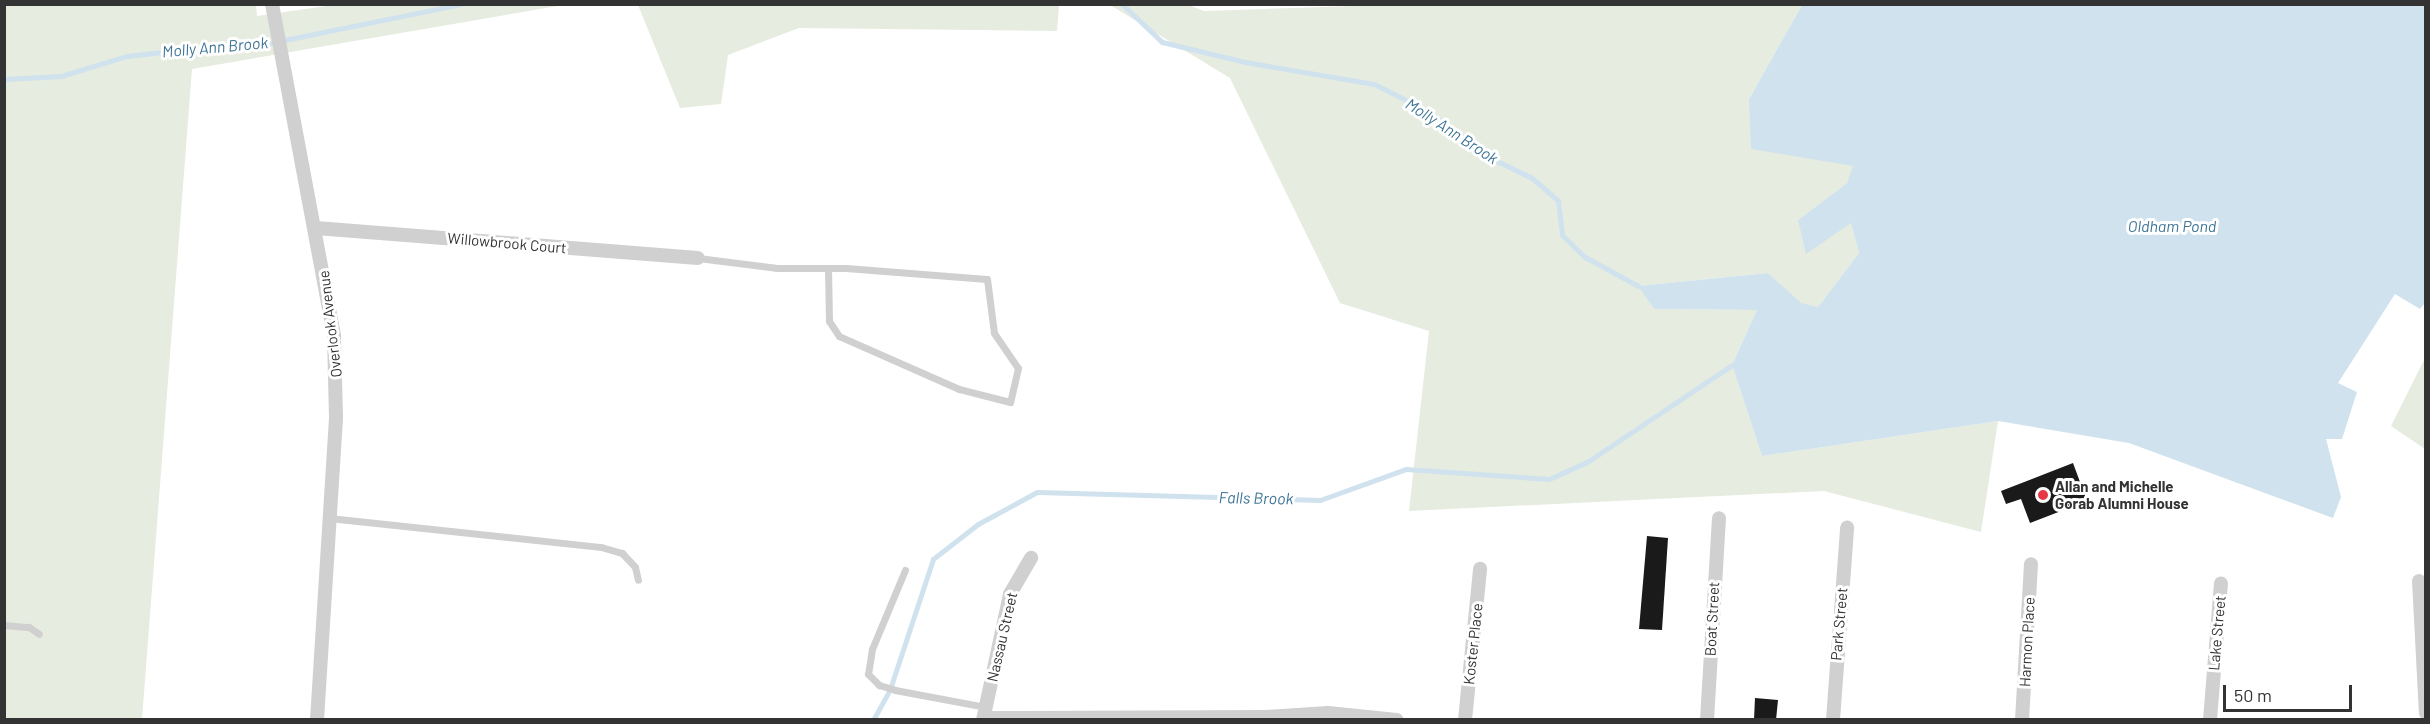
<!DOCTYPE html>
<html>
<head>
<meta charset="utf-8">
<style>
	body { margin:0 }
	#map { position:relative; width:2430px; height:724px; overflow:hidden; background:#fff; font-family:Barlow,sans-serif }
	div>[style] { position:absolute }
	.green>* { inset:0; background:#e6ecdf }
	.water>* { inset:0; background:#cfe2ee }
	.stream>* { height:5px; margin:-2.5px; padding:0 2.5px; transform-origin:2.5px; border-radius:2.5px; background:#cfe2ee }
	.building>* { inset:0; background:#1a1a1a }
	.lane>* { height:7px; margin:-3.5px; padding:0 3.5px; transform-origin:3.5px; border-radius:3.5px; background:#d0d0d0 }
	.street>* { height:14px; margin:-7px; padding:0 7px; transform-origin:7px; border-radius:7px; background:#d0d0d0 }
	.dots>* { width:16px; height:16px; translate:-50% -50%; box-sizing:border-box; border:3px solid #fff; border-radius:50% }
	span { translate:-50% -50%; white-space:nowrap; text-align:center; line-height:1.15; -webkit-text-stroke:6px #fff; paint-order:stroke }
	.street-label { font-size:15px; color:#333 }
	.poi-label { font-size:15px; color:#333; font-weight:700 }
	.left { translate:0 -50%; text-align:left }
	.water-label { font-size:16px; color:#3f7597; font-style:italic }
	.frame { position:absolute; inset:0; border:6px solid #333; pointer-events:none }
	.scale { position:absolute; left:2223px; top:685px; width:129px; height:27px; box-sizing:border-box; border:3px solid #333; border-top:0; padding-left:8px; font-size:18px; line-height:21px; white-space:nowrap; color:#333; -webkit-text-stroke:4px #fff; paint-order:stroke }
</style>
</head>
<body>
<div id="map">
	<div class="green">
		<i style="clip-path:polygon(256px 4px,257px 16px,340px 4px,563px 5px,192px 69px,142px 719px,5px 719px,4px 5px)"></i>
		<i style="clip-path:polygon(1414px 4px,1802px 5px,1749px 99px,1854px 166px,1847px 183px,1798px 220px,1851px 222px,1859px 253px,1818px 307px,1801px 304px,1768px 273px,1639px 286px,1654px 309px,1757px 310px,1732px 365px,1762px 456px,1998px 421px,1981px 532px,1824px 491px,1409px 511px,1429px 331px,1340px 303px,1230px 78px,1110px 5px,1189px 5px,1204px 11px)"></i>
		<i style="clip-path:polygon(638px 5px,1059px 5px,1057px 31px,799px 28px,728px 55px,721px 104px,680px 108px)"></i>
		<i style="clip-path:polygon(2425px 358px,2425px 449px,2391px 426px)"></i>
	</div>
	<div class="water">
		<i style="clip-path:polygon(1802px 5px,2425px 5px,2425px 303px,2420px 309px,2395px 294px,2338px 383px,2357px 392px,2342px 439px,2326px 439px,2341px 497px,2333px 518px,2129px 443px,1998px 421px,1762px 456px,1732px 365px,1757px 310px,1654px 309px,1638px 286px,1768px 273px,1801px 303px,1818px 307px,1859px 253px,1851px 223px,1806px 254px,1798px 220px,1847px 183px,1853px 166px,1751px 149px,1749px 99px)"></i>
	</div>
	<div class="stream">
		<i style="left:1122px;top:4px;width:55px;rotate:43.5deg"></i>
		<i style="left:1162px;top:42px;width:85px;rotate:13.5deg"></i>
		<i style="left:1245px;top:62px;width:131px;rotate:9.7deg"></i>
		<i style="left:1374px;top:84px;width:58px;rotate:26.6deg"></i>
		<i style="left:1426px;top:110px;width:83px;rotate:36.2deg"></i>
		<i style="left:1493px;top:159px;width:43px;rotate:26deg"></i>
		<i style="left:1532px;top:178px;width:35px;rotate:41deg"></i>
		<i style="left:1558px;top:201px;width:34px;rotate:83deg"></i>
		<i style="left:1562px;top:235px;width:32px;rotate:44deg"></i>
		<i style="left:1585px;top:257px;width:60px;rotate:28.7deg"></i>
		<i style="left:4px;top:79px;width:57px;rotate:-3deg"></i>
		<i style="left:61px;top:76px;width:69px;rotate:-16.9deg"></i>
		<i style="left:127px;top:56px;width:90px;rotate:-6.4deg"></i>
		<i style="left:216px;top:46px;width:39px"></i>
		<i style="left:255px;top:46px;width:210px;rotate:-11.5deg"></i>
		<i style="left:873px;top:720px;width:35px;rotate:-61deg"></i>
		<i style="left:890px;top:689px;width:137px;rotate:-71.7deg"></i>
		<i style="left:933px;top:559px;width:57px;rotate:-37.9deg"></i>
		<i style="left:978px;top:524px;width:67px;rotate:-28.5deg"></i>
		<i style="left:1037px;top:492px;width:283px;rotate:1.6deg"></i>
		<i style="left:1320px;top:500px;width:91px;rotate:-19.8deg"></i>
		<i style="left:1406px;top:469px;width:143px;rotate:4deg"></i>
		<i style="left:1549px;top:479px;width:42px;rotate:-24.1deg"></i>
		<i style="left:1587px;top:462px;width:174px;rotate:-33.8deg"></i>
	</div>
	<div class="building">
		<i style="clip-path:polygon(2073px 463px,2087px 501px,2030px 523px,2021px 499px,2006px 504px,2001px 491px)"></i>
		<i style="clip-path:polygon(1647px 536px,1668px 538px,1662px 630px,1639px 629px)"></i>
		<i style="clip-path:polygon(1755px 698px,1778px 700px,1776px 720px,1754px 720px)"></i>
	</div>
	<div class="lane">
		<i style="left:698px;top:258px;width:80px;rotate:7.2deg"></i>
		<i style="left:777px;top:268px;width:69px"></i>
		<i style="left:846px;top:268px;width:141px;rotate:4.5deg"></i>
		<i style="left:987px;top:279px;width:54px;rotate:82.6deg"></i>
		<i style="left:994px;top:333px;width:42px;rotate:55.6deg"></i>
		<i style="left:1018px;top:368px;width:35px;rotate:103deg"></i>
		<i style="left:1010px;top:402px;width:53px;rotate:-165.7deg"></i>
		<i style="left:959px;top:389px;width:131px;rotate:-156.2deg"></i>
		<i style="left:839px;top:336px;width:18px;rotate:-124deg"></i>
		<i style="left:829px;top:321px;width:53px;rotate:-91.1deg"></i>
		<i style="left:329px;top:518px;width:274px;rotate:6.1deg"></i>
		<i style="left:601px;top:547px;width:22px;rotate:16deg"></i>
		<i style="left:622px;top:553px;width:19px;rotate:47deg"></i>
		<i style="left:635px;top:567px;width:13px;rotate:77deg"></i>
		<i style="left:905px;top:570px;width:86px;rotate:112.7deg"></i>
		<i style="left:872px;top:649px;width:25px;rotate:99deg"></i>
		<i style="left:868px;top:674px;width:16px;rotate:45deg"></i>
		<i style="left:879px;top:685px;width:17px;rotate:17deg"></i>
		<i style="left:895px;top:690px;width:93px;rotate:10.6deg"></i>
		<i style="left:4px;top:625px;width:25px;rotate:5deg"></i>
		<i style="left:29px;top:627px;width:12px;rotate:35deg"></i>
	</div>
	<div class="street">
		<i style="left:272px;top:4px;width:338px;rotate:79.4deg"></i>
		<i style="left:334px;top:336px;width:82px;rotate:88.6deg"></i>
		<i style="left:336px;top:418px;width:303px;rotate:93.6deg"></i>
		<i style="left:316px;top:228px;width:383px;rotate:4.5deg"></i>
		<i style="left:2419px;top:581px;width:132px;rotate:87deg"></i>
		<i style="left:984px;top:718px;width:282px;rotate:-0.2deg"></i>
		<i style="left:1266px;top:717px;width:62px;rotate:-3.7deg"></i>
		<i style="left:1328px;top:713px;width:69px;rotate:5.8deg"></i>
		<i style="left:983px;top:720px;width:129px;rotate:-77.9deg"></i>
		<i style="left:1010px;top:594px;width:42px;rotate:-59.7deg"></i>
		<i style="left:1465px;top:720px;width:152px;rotate:-84.3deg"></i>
		<i style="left:1707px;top:720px;width:202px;rotate:-86.6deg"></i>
		<i style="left:1833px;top:720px;width:193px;rotate:-85.8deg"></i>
		<i style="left:2022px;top:720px;width:156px;rotate:-86.7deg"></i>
		<i style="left:2210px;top:720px;width:137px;rotate:-85.4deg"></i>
	</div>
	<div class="dots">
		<i style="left:2043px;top:495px;background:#e63946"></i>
	</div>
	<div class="street-label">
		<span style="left:507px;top:243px;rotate:5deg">Willowbrook Court</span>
		<span style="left:330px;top:324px;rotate:-97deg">Overlook Avenue</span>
		<span style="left:1712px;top:619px;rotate:-87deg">Boat Street</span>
		<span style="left:1839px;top:624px;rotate:-85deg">Park Street</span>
		<span style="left:2217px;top:633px;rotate:-85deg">Lake Street</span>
		<span style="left:1002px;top:637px;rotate:-77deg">Nassau Street</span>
		<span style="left:2027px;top:642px;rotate:-87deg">Harmon Place</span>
		<span style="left:1473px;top:644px;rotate:-84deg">Koster Place</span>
	</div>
	<div class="poi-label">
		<span class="left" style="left:2055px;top:495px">Allan and Michelle<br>Gorab Alumni House</span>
	</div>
	<div class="water-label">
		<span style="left:215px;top:47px;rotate:-5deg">Molly Ann Brook</span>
		<span style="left:1452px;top:131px;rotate:33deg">Molly Ann Brook</span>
		<span style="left:2172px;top:226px">Oldham Pond</span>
		<span style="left:1256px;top:498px;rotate:1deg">Falls Brook</span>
	</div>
	<div class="frame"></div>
	<div class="scale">50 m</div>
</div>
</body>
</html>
